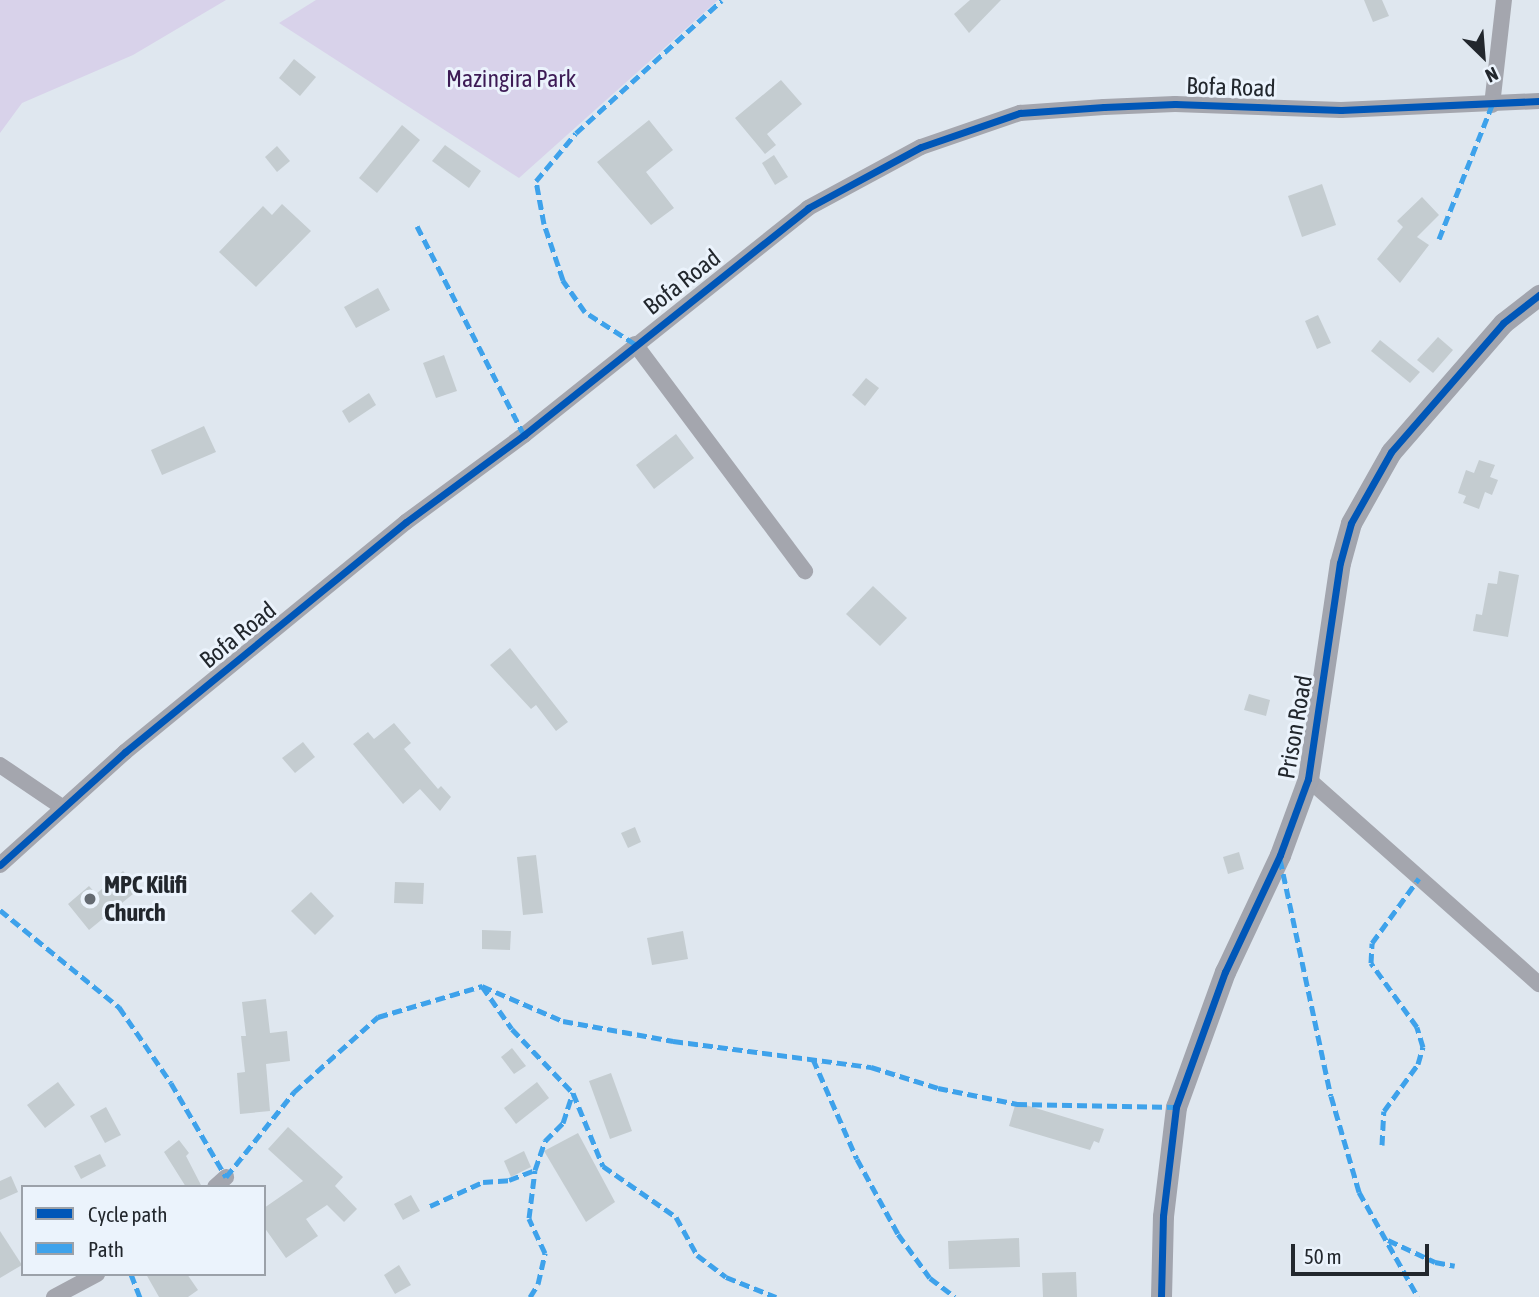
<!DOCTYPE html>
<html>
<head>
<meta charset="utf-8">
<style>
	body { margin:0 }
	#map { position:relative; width:1539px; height:1297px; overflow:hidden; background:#dfe7ef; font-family:"Asap Condensed",sans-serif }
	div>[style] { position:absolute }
	.green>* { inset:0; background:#d8d2ea }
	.building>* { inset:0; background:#c4ccd0 }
	.street>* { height:16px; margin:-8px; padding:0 8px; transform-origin:8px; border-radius:8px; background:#a4a6ae }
	.secondary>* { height:21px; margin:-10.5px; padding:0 10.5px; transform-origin:10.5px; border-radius:10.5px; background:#a2a5ae }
	.quiet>* { height:5px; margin-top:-2.5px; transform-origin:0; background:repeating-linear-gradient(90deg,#3ea2eb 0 10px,transparent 0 15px) }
	.cycleway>* { height:7px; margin:-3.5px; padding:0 3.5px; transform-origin:3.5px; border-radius:3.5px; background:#0057b8 }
	.dots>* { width:19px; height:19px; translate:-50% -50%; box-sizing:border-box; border:4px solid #ebf3fc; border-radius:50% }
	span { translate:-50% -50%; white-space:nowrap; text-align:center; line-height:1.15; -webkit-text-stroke:6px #ebf3fc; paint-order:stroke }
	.park-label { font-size:24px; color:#3d1b55 }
	.street-label { font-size:24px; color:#22272d }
	.poi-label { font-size:24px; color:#22272d; font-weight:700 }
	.left { translate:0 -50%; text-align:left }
	.legend { position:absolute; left:21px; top:1185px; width:245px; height:91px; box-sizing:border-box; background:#ebf3fc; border:2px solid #9ba1a9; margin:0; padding:9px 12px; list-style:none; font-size:21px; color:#22272d }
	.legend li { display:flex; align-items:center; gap:14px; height:35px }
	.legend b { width:35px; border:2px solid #9ba1a9 }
	.north { position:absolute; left:1448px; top:21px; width:70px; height:70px; -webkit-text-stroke:5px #ebf3fc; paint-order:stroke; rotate:155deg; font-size:19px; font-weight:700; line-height:28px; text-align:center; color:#22272d }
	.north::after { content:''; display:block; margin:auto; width:24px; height:32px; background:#22272d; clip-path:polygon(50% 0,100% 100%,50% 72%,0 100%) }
	.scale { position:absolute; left:1291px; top:1244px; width:138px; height:32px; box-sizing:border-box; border:4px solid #22272d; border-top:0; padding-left:9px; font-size:21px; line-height:24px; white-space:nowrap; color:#22272d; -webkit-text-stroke:5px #ebf3fc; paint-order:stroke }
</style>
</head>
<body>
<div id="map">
	<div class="green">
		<i style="clip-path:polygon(0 0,226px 0,133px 55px,22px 103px,0 133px)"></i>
		<i style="clip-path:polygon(316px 0,718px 0,519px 178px,279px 23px)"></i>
	</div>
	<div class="building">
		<i style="clip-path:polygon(970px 0,1001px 0,969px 33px,954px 14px)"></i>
		<i style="clip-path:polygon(1364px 0,1382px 0,1389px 16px,1373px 22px)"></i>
		<i style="clip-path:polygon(294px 59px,316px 77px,300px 96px,279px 78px)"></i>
		<i style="clip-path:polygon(781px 80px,802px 104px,767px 134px,776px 145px,765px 154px,735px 118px)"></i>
		<i style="clip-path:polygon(649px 120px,673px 150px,646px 172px,674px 208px,651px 225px,597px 162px)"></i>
		<i style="clip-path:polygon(402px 125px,420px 140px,377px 193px,359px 178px)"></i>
		<i style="clip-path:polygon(445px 145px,481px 171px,469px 188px,432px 161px)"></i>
		<i style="clip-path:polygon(277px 146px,290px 161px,277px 172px,265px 157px)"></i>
		<i style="clip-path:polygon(774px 155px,788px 177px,775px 185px,762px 163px)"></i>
		<i style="clip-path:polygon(1322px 184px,1336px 225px,1302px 237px,1288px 196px)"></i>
		<i style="clip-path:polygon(1422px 197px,1439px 215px,1417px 237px,1429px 245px,1400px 283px,1377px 259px,1403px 227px,1397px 221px)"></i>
		<i style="clip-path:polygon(282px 204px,311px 231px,256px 287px,219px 252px,263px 206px,272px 215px)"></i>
		<i style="clip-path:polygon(378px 288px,390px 310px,356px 328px,344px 307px)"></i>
		<i style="clip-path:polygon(1318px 315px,1331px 343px,1317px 349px,1305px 321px)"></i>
		<i style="clip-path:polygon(1438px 337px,1453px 350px,1433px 373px,1417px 360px)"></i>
		<i style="clip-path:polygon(1380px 340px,1420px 372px,1410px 383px,1371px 351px)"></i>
		<i style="clip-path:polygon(444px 355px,457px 391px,436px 398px,423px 363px)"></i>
		<i style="clip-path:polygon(866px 378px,879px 388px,865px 406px,852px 395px)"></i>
		<i style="clip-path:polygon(369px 393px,376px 405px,349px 423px,342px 411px)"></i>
		<i style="clip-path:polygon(204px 426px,216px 452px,162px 475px,151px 450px)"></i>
		<i style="clip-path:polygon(676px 434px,694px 458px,654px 489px,636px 465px)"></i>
		<i style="clip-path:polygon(1479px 460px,1495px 465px,1490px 477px,1498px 480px,1492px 495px,1485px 492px,1479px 509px,1463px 503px,1466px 496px,1458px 493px,1466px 470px,1474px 473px)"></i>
		<i style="clip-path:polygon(1499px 571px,1519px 575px,1508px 637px,1473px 631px,1476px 614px,1482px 615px,1488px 583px,1497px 584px)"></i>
		<i style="clip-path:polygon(873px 586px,907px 618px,880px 646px,846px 614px)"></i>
		<i style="clip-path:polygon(510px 648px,568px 722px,556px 731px,536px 705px,531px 709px,490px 665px)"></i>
		<i style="clip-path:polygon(1249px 694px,1270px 700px,1266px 716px,1244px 710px)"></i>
		<i style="clip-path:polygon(394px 723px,411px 743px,404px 749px,438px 789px,441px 786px,451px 797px,440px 811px,420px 789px,403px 804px,353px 744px,368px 732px,374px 739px)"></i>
		<i style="clip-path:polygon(303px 742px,315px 757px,295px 773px,282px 758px)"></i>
		<i style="clip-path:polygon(635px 827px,641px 842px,628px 848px,621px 833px)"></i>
		<i style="clip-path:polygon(1239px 852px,1244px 869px,1228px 874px,1223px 857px)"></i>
		<i style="clip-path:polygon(536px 855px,543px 913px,523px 915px,517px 857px)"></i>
		<i style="clip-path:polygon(123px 871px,139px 889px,89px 930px,68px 904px,89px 886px,96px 894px)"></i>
		<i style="clip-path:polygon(395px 882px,424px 883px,423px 904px,394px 903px)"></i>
		<i style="clip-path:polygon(311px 892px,334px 916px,315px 935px,291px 911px)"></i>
		<i style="clip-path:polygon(482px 930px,511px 931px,510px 950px,482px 949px)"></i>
		<i style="clip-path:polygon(683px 931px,688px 959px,652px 965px,647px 938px)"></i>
		<i style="clip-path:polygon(266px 999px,270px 1033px,287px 1031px,290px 1061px,266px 1064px,270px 1111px,240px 1114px,237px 1073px,245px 1072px,241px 1036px,246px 1036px,242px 1002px)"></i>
		<i style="clip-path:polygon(512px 1048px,526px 1066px,514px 1074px,501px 1057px)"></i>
		<i style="clip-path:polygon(611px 1073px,632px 1131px,610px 1139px,589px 1081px)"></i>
		<i style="clip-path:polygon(58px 1082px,75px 1105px,45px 1128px,27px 1105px)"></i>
		<i style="clip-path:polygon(537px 1082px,549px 1098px,516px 1124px,504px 1108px)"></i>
		<i style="clip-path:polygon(1016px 1102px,1104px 1129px,1099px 1143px,1094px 1141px,1090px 1150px,1009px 1126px)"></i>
		<i style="clip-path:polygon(106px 1107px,121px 1135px,105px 1143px,90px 1116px)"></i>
		<i style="clip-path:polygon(288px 1127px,343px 1177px,335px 1186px,357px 1209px,344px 1222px,327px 1205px,306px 1219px,318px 1236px,286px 1258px,264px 1227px,264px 1208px,303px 1181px,268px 1149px)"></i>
		<i style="clip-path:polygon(578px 1133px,615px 1202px,586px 1222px,544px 1151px)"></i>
		<i style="clip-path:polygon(179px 1140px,189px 1153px,186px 1156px,202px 1187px,186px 1187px,164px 1152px)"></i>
		<i style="clip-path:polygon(524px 1151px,531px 1167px,511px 1177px,504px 1161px)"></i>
		<i style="clip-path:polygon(100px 1154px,106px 1166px,81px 1179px,74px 1166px)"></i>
		<i style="clip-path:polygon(11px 1176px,18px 1192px,0 1200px,0 1181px)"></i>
		<i style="clip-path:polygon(411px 1195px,420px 1211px,403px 1220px,394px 1204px)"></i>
		<i style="clip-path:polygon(0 1231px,22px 1265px,0 1278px)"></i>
		<i style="clip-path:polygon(1019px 1238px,1020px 1267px,949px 1269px,948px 1241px)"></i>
		<i style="clip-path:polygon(399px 1265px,411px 1285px,395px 1294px,384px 1275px)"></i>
		<i style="clip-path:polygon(1076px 1272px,1077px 1297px,1043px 1297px,1042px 1273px)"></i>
		<i style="clip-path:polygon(146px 1274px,187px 1274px,198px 1290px,188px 1297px,159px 1297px)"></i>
	</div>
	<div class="street">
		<i style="left:1492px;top:105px;width:106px;rotate:-83.5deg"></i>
		<i style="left:635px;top:344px;width:284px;rotate:53.2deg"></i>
		<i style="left:0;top:765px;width:75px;rotate:34.1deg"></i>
		<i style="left:1308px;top:779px;width:309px;rotate:41.6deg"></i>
		<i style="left:0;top:865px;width:169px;rotate:-42.1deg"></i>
		<i style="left:125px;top:752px;width:363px;rotate:-39.3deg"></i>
		<i style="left:406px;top:522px;width:147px;rotate:-36.4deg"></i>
		<i style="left:524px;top:435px;width:364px;rotate:-38.6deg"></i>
		<i style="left:808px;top:208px;width:128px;rotate:-28.4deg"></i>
		<i style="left:921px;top:147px;width:105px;rotate:-19deg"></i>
		<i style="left:1020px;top:113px;width:84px;rotate:-4.1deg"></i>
		<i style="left:1104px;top:107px;width:71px;rotate:-2.4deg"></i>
		<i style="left:1175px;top:104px;width:166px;rotate:2.1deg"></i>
		<i style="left:1341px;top:110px;width:198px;rotate:-2.6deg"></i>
		<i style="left:215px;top:1187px;width:15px;rotate:-42deg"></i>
		<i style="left:54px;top:1297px;width:49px;rotate:-28.1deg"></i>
	</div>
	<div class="secondary">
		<i style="left:1161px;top:1297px;width:81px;rotate:-88.6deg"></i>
		<i style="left:1163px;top:1216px;width:110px;rotate:-83.2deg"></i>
		<i style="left:1176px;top:1107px;width:144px;rotate:-70.1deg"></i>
		<i style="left:1225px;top:972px;width:129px;rotate:-64.8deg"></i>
		<i style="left:1280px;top:855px;width:81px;rotate:-69.8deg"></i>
		<i style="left:1308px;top:779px;width:218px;rotate:-81.6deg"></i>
		<i style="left:1340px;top:563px;width:41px;rotate:-74.6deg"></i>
		<i style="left:1351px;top:523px;width:81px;rotate:-60.6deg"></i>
		<i style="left:1391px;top:452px;width:171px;rotate:-49deg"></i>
		<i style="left:1503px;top:323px;width:46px;rotate:-37.9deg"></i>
	</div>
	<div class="quiet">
		<i style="left:417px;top:226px;width:235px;rotate:62.9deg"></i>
		<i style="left:1439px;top:239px;width:144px;rotate:-68.4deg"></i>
		<i style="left:635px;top:344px;width:59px;rotate:-147.4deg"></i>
		<i style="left:585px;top:312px;width:39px;rotate:-125deg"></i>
		<i style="left:563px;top:280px;width:59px;rotate:-108.7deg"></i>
		<i style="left:544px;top:224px;width:44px;rotate:-100.5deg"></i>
		<i style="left:536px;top:181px;width:62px;rotate:-50.2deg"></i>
		<i style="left:576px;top:133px;width:197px;rotate:-42.3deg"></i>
		<i style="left:1280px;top:859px;width:242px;rotate:77.9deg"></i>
		<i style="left:1331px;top:1096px;width:100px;rotate:73.7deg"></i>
		<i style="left:1359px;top:1192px;width:120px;rotate:60.7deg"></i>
		<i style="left:0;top:910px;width:154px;rotate:39.2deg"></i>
		<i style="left:119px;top:1007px;width:92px;rotate:55.6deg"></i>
		<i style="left:171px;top:1083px;width:109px;rotate:59.7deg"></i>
		<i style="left:226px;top:1177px;width:109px;rotate:-51.3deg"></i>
		<i style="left:294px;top:1092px;width:113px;rotate:-41.8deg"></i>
		<i style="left:378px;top:1017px;width:109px;rotate:-16.6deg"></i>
		<i style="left:482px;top:986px;width:88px;rotate:23.4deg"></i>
		<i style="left:563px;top:1021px;width:112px;rotate:10.3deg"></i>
		<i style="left:673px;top:1041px;width:200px;rotate:7.5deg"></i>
		<i style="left:871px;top:1067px;width:70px;rotate:17.4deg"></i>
		<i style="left:938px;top:1088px;width:81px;rotate:11.4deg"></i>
		<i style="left:1017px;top:1104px;width:159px;rotate:1.1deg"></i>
		<i style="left:482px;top:986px;width:52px;rotate:55.1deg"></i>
		<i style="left:512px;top:1029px;width:88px;rotate:46.4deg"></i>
		<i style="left:573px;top:1093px;width:79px;rotate:67.7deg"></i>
		<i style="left:603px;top:1166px;width:89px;rotate:34.9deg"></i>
		<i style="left:676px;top:1217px;width:43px;rotate:61.1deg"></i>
		<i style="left:697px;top:1255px;width:36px;rotate:37deg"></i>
		<i style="left:726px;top:1277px;width:54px;rotate:21.8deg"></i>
		<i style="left:813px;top:1059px;width:109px;rotate:66.3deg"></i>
		<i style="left:857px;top:1159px;width:85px;rotate:61.3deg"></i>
		<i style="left:898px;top:1234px;width:54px;rotate:54deg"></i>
		<i style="left:930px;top:1278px;width:31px;rotate:37deg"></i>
		<i style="left:1382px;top:1145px;width:34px;rotate:-87deg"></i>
		<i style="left:1384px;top:1111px;width:58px;rotate:-54.1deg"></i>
		<i style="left:1418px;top:1064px;width:18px;rotate:-74deg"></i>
		<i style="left:1423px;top:1047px;width:21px;rotate:-107deg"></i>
		<i style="left:1417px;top:1027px;width:79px;rotate:-125.7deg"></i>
		<i style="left:1371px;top:963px;width:20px;rotate:-87deg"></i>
		<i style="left:1372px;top:943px;width:80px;rotate:-54.1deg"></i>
		<i style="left:430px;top:1206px;width:58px;rotate:-24.4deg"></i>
		<i style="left:483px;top:1182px;width:26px;rotate:-4deg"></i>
		<i style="left:509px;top:1180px;width:28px;rotate:-21deg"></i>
		<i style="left:1388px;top:1240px;width:52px;rotate:25.1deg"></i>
		<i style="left:1435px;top:1262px;width:20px;rotate:11deg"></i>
		<i style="left:131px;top:1274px;width:25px;rotate:69deg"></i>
		<i style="left:530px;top:1297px;width:15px;rotate:-58deg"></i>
		<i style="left:538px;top:1284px;width:32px;rotate:-77deg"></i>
		<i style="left:545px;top:1253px;width:38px;rotate:-115deg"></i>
		<i style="left:529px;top:1218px;width:48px;rotate:-82.9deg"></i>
		<i style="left:535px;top:1170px;width:31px;rotate:-71deg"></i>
		<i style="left:545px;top:1141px;width:25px;rotate:-45deg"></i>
		<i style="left:563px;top:1123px;width:32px;rotate:-72deg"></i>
	</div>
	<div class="cycleway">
		<i style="left:0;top:865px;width:169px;rotate:-42.1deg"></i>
		<i style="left:125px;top:752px;width:363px;rotate:-39.3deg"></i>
		<i style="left:406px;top:522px;width:147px;rotate:-36.4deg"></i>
		<i style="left:524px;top:435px;width:364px;rotate:-38.6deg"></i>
		<i style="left:808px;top:208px;width:128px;rotate:-28.4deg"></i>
		<i style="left:921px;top:147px;width:105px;rotate:-19deg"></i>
		<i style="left:1020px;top:113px;width:84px;rotate:-4.1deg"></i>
		<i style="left:1104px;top:107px;width:71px;rotate:-2.4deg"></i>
		<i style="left:1175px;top:104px;width:166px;rotate:2.1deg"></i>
		<i style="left:1341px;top:110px;width:198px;rotate:-2.6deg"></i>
		<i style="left:1161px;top:1297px;width:81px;rotate:-88.6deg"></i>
		<i style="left:1163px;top:1216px;width:110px;rotate:-83.2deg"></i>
		<i style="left:1176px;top:1107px;width:144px;rotate:-70.1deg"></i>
		<i style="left:1225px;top:972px;width:129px;rotate:-64.8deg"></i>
		<i style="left:1280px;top:855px;width:81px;rotate:-69.8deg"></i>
		<i style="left:1308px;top:779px;width:218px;rotate:-81.6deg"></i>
		<i style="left:1340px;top:563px;width:41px;rotate:-74.6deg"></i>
		<i style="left:1351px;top:523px;width:81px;rotate:-60.6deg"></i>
		<i style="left:1391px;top:452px;width:171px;rotate:-49deg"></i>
		<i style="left:1503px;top:323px;width:46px;rotate:-37.9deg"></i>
	</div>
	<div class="dots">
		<i style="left:90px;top:899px;background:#646a71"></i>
	</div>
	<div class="park-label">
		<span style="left:511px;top:79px">Mazingira Park</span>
	</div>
	<div class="street-label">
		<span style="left:1231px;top:87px;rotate:2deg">Bofa Road</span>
		<span style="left:682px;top:282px;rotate:-38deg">Bofa Road</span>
		<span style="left:238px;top:635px;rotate:-39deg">Bofa Road</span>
		<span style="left:1295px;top:727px;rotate:-80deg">Prison Road</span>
	</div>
	<div class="poi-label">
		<span class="left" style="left:104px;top:899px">MPC Kilifi<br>Church</span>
	</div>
	<ul class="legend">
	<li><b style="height:9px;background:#0057b8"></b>Cycle path</li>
	<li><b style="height:9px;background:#3ea2eb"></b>Path</li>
	</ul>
	<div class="north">N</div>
	<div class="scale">50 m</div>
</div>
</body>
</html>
